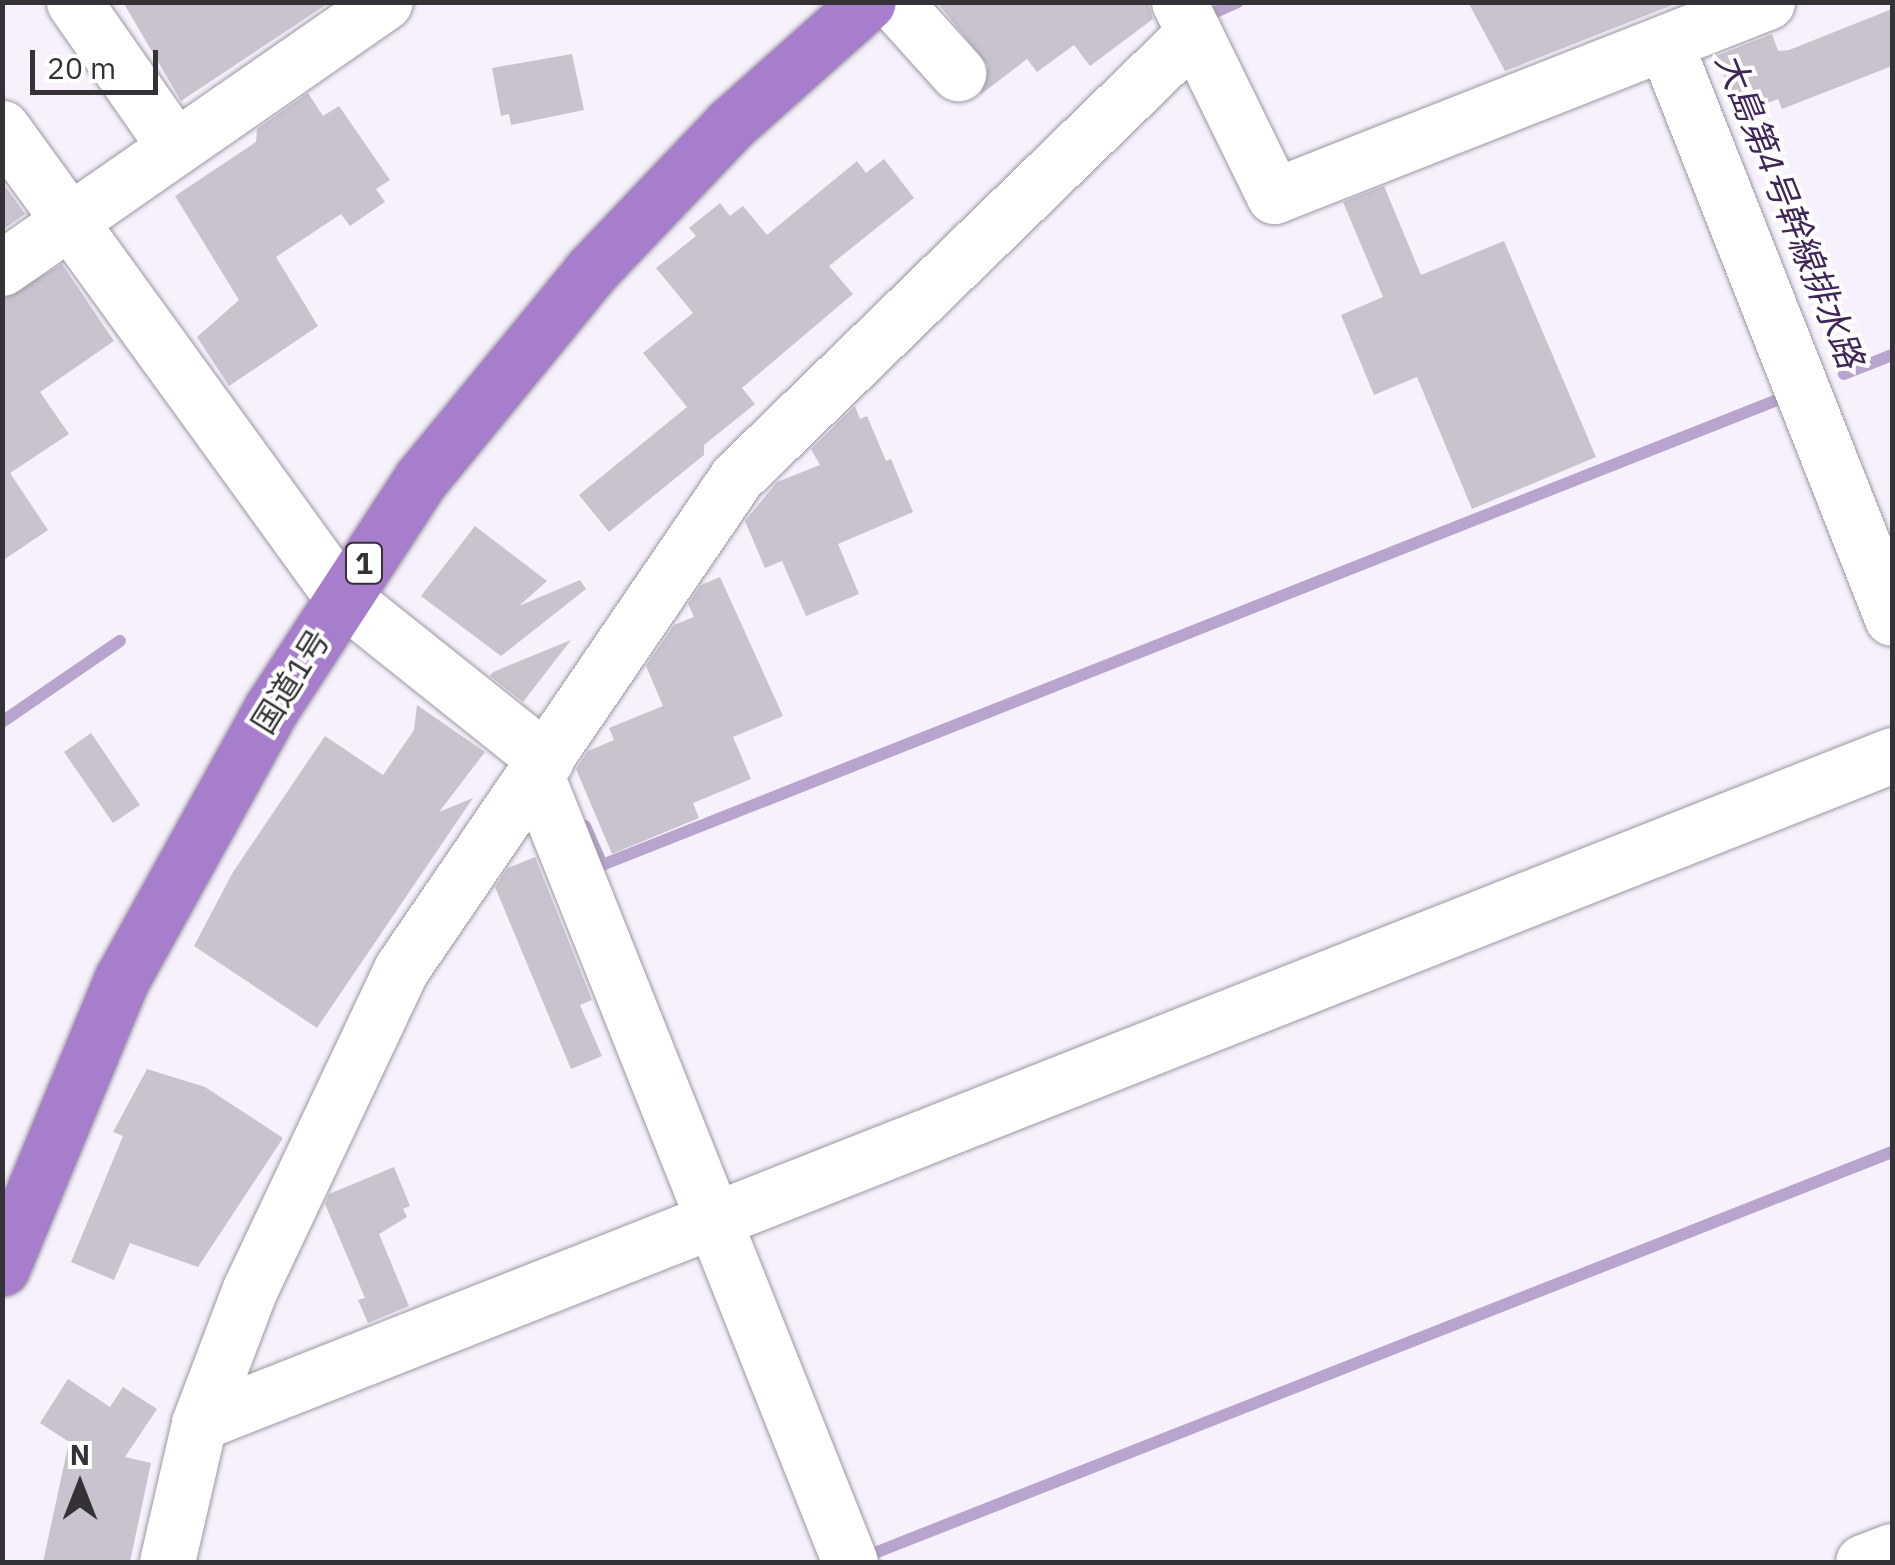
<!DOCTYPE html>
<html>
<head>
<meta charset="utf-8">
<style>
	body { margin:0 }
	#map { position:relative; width:1895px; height:1565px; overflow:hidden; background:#f6f1fc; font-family:"IBM Plex Sans","Noto Sans JP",sans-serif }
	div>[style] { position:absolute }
	.stream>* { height:12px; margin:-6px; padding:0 6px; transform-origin:6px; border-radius:6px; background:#b8a4cd }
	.building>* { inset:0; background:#c8c3ce }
	.roads { filter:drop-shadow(0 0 2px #9c97a1) drop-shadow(0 0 2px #9c97a1) }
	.minor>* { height:55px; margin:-27.5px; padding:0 27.5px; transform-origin:27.5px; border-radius:27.5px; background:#fff }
	.highway>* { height:55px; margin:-27.5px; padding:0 27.5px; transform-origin:27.5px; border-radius:27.5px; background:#a67ecc }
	span { translate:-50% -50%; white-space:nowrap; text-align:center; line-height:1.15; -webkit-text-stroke:8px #fff; paint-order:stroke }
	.shield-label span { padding:2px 8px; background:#fff; border:2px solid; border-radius:8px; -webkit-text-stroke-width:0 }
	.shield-label { font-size:30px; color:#343237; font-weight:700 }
	.street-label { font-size:32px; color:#343237 }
	.water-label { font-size:35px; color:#402558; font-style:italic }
	.frame { position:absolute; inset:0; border:5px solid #343237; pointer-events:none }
	.north { position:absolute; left:30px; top:1435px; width:100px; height:100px; -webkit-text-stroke:8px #fff; paint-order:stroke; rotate:0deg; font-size:28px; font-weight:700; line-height:40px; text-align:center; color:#343237 }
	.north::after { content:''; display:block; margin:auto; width:35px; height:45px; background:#343237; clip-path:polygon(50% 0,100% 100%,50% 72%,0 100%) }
	.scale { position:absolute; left:30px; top:50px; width:128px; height:45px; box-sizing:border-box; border:5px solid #343237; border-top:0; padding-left:12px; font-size:30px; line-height:35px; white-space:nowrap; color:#343237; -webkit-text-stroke:8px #fff; paint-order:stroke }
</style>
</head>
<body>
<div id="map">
	<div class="stream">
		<i style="left:1213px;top:13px;width:27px;rotate:-24deg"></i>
		<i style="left:1844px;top:374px;width:52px;rotate:-21.6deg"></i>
		<i style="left:2px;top:722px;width:143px;rotate:-34.5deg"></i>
		<i style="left:585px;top:826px;width:43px;rotate:66.4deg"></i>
		<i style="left:602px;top:865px;width:1274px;rotate:-21.59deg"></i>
		<i style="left:867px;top:1556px;width:1102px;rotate:-21.51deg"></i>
	</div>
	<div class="building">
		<i style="clip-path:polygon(123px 2px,330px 2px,181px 101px)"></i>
		<i style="clip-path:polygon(937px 2px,1148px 2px,1153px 19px,1090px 66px,1074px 45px,1037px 72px,1027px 59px,980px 95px,988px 66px)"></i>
		<i style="clip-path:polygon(1468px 2px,1680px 2px,1505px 71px)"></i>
		<i style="clip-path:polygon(1892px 9px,1892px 66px,1782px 109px,1778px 99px,1755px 108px,1751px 100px,1736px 106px,1716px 56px,1772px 34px,1778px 51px,1789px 50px)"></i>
		<i style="clip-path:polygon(572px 54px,584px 110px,511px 125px,509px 114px,501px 116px,492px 68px)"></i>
		<i style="clip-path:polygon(308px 93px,323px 116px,339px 106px,390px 180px,376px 189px,385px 202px,350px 226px,341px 214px,276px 257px,318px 326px,229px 386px,197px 337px,239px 300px,175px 196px,256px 142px,257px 129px)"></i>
		<i style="clip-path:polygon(884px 159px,914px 198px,829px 266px,853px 294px,742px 388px,755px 404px,704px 445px,704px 455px,609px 532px,579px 495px,687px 407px,643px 353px,693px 313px,656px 268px,696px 236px,689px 228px,720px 203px,730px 216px,743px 206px,767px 235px,857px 161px,866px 173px)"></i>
		<i style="clip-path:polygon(2px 182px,25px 214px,2px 230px)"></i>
		<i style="clip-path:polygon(1384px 186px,1421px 275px,1504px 241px,1596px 457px,1472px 509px,1417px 377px,1374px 395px,1341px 315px,1383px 297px,1343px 202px)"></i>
		<i style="clip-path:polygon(62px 264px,114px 341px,40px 392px,69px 434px,10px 473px,48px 530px,2px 561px,2px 299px)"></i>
		<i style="clip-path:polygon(855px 406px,860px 419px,867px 416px,886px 461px,891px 459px,913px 512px,838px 544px,859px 594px,806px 616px,782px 561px,765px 568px,745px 521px,777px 482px,820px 465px,811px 449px)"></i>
		<i style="clip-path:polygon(475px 526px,547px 581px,519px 606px,580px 580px,586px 589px,501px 656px,421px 596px)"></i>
		<i style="clip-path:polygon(720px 577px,783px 716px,733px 737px,751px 779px,693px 803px,699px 818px,612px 854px,576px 769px,588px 751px,614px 740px,609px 728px,663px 706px,646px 666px,674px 625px,694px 617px,688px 604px,701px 585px)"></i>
		<i style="clip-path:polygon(571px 640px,523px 702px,490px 676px,493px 672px)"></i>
		<i style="clip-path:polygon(417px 705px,485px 752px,439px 812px,473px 798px,317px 1028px,194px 946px,233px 872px,325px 736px,383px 775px,414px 730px)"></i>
		<i style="clip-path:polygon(91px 733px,140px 805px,113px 823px,64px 752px)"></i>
		<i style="clip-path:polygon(535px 857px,592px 1000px,580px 1005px,602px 1056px,571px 1069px,495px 887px,508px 868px)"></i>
		<i style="clip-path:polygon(147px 1069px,205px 1087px,283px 1138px,198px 1267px,130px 1243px,114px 1280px,71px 1262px,123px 1136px,113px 1132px)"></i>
		<i style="clip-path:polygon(394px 1167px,410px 1206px,403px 1209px,407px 1217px,379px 1234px,409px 1306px,368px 1323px,358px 1300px,365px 1298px,325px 1204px,329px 1194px)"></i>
		<i style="clip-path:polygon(68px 1379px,110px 1407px,123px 1387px,157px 1409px,125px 1457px,151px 1463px,130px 1562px,43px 1562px,69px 1442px,40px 1423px)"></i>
	</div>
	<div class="roads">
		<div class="minor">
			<i style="left:74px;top:2px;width:177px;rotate:55.1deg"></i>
			<i style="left:894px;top:2px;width:96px;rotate:48deg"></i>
			<i style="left:1179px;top:2px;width:216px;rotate:63.9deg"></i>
			<i style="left:1274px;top:196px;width:530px;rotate:-21.48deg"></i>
			<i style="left:1665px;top:43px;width:618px;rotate:68.46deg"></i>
			<i style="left:2px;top:128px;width:579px;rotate:54.06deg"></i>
			<i style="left:342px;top:597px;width:261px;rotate:38.6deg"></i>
			<i style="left:2px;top:268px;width:466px;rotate:-34.8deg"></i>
			<i style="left:536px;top:775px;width:847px;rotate:68.25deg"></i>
			<i style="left:199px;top:1423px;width:1820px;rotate:-21.53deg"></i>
			<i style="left:167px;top:1562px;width:143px;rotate:-77deg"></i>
			<i style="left:199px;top:1423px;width:143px;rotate:-69.2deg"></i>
			<i style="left:250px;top:1289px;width:355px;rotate:-64.7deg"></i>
			<i style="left:402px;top:968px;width:594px;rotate:-55.7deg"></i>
			<i style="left:737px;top:477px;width:637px;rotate:-44.17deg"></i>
			<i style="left:1863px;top:1562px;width:31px;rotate:-21deg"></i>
		</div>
		<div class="highway">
			<i style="left:2px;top:1268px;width:313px;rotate:-67.5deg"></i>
			<i style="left:122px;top:979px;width:308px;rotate:-61.1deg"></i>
			<i style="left:271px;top:709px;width:275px;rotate:-56.9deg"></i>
			<i style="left:421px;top:479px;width:269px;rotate:-50.7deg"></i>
			<i style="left:591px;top:271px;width:203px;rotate:-46.4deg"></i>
			<i style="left:731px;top:124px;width:183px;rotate:-41.7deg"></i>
		</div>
	</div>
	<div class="shield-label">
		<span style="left:364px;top:563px">1</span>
	</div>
	<div class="street-label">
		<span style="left:290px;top:681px;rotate:-58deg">国道1号</span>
	</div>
	<div class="water-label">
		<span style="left:1790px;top:210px;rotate:68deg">大島第4号幹線排水路</span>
	</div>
	<div class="frame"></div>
	<div class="north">N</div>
	<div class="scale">20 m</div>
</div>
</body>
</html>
